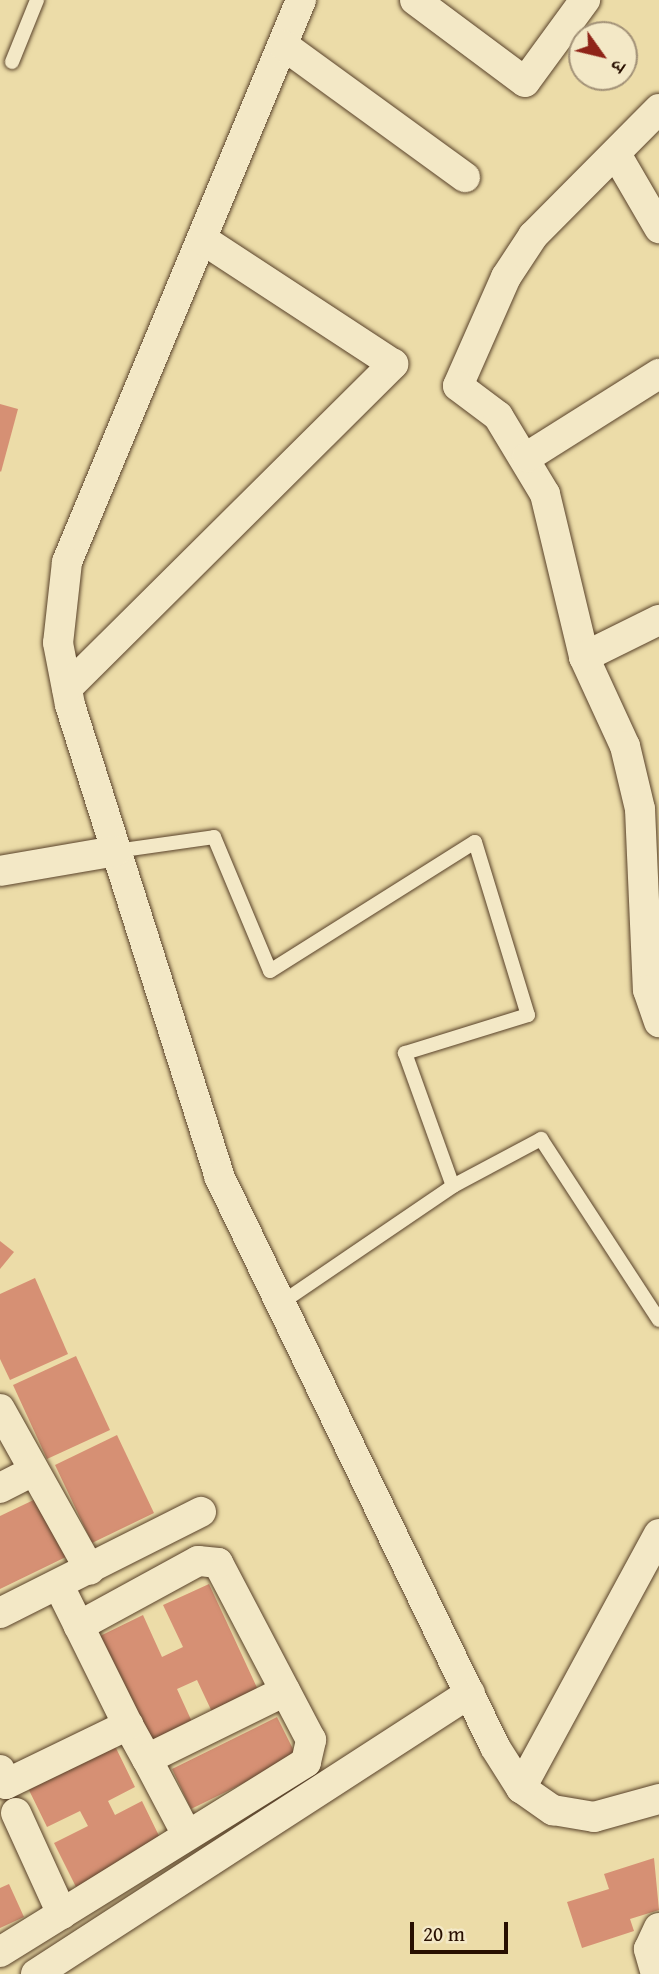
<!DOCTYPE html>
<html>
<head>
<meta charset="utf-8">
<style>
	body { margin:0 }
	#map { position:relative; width:659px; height:1974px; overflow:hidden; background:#ecdca8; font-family:"Gentium Book Plus","Noto Serif Devanagari",serif }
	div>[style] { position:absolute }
	.building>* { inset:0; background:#d69074 }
	.roads { filter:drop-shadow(0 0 2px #59422a) drop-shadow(0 0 2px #59422a) }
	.service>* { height:14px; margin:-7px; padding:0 7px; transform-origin:7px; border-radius:7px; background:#f3e8c6 }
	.minor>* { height:30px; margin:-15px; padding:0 15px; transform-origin:15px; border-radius:15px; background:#f3e8c6 }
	span { translate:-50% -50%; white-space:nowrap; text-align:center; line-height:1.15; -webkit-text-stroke:5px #f3e8c6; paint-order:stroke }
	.north { position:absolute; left:568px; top:21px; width:70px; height:70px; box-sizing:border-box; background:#f3e8c6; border:2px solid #a29177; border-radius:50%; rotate:124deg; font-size:19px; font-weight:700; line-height:28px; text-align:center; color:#280f00 }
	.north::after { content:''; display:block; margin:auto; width:24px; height:32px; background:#8f2418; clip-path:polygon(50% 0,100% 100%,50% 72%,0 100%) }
	.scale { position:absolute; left:410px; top:1922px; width:98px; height:32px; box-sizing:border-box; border:4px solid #280f00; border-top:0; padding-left:9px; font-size:21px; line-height:24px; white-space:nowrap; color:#280f00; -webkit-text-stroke:5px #f3e8c6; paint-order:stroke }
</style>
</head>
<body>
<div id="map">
	<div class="building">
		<i style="clip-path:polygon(0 404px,18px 409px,1px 472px,0 471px)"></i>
		<i style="clip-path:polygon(0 1241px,14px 1252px,0 1269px)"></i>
		<i style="clip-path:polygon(35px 1278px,68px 1354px,10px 1380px,0 1359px,0 1294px)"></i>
		<i style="clip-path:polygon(76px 1356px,110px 1430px,47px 1459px,13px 1385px)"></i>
		<i style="clip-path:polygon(117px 1435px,154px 1513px,92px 1543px,55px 1465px)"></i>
		<i style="clip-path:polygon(42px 1496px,70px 1555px,0 1589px,0 1516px)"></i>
		<i style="clip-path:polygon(209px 1584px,259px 1692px,213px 1714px,197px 1680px,177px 1689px,193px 1724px,151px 1744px,100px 1636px,143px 1615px,162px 1657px,183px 1647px,163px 1605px)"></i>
		<i style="clip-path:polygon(277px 1717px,297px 1757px,191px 1809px,172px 1769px)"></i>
		<i style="clip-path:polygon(114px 1744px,135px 1787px,108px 1801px,115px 1815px,142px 1801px,163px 1844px,76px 1887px,54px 1843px,88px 1826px,80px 1811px,47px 1827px,27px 1786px)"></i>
		<i style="clip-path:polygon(654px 1858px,659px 1910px,630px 1919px,634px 1931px,582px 1948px,567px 1902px,609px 1889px,604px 1874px)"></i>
		<i style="clip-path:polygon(9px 1884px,24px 1917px,0 1928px,0 1888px)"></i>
	</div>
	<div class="roads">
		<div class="service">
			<i style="left:12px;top:62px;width:67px;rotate:-68deg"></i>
			<i style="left:116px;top:851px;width:99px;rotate:-8.1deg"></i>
			<i style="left:214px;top:837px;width:145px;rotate:67.3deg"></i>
			<i style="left:270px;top:971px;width:242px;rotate:-32.2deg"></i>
			<i style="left:475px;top:842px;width:181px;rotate:73deg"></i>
			<i style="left:528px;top:1015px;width:129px;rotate:162.8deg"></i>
			<i style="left:405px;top:1053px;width:141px;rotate:70.2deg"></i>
			<i style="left:281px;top:1303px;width:208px;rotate:-34.2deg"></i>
			<i style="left:453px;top:1186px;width:100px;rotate:-28.1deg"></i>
			<i style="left:541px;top:1139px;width:216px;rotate:56.9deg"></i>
		</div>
		<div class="minor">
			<i style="left:301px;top:0;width:609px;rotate:112.61deg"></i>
			<i style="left:67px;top:562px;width:81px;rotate:96.3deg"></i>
			<i style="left:58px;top:643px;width:63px;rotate:79deg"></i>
			<i style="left:70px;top:705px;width:494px;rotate:72.4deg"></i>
			<i style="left:219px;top:1176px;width:634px;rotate:64.2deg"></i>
			<i style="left:495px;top:1747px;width:49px;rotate:57.6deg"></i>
			<i style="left:521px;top:1788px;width:39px;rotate:35deg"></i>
			<i style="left:553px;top:1810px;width:42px;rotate:9.7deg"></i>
			<i style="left:594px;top:1817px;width:67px;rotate:-15.5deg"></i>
			<i style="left:415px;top:0;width:137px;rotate:36.7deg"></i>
			<i style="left:525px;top:82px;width:102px;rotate:-53.8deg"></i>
			<i style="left:283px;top:45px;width:225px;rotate:36deg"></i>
			<i style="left:659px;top:109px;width:179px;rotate:134.8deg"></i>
			<i style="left:533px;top:236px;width:49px;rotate:123.4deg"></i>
			<i style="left:506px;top:277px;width:119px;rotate:113.8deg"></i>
			<i style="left:458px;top:386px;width:50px;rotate:36.9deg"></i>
			<i style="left:498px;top:416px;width:91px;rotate:58.9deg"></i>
			<i style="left:545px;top:494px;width:168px;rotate:76.5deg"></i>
			<i style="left:584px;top:657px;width:98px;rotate:65.3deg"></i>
			<i style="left:625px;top:746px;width:65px;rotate:76.6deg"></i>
			<i style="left:640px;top:809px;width:181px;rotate:87.5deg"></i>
			<i style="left:648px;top:990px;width:34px;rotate:71deg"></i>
			<i style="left:616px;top:154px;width:86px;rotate:59.8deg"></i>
			<i style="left:527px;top:457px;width:156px;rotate:-32.2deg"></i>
			<i style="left:584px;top:657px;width:84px;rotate:-26.3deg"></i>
			<i style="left:67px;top:688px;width:460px;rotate:-44.8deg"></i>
			<i style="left:393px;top:364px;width:228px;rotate:-146.8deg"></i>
			<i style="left:0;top:871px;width:118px;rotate:-9.8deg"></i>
			<i style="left:0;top:1409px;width:184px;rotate:60.8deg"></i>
			<i style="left:0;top:1488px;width:38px;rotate:-27deg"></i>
			<i style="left:0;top:1613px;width:225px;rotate:-26.7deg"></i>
			<i style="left:128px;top:1725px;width:39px;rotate:61deg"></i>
			<i style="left:147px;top:1759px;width:154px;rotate:-26.2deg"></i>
			<i style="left:147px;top:1759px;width:86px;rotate:62.2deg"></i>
			<i style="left:0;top:1770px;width:15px;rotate:67deg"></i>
			<i style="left:6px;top:1784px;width:136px;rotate:-25.8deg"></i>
			<i style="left:128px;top:1725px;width:155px;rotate:-116.4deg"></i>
			<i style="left:521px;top:1788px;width:289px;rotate:-61.5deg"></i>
			<i style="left:16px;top:1813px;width:111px;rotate:65.5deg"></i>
			<i style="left:0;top:1952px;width:360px;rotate:-31.8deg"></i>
			<i style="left:306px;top:1762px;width:23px;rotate:-77deg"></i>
			<i style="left:311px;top:1740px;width:200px;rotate:-117.7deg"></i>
			<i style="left:218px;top:1563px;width:20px;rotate:-174deg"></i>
			<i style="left:198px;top:1561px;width:136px;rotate:151.4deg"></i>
			<i style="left:36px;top:1974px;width:517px;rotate:-32.92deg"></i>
			<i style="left:656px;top:1974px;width:26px;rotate:-106deg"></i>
			<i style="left:649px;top:1949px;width:23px;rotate:-65deg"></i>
		</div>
	</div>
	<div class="north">उ</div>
	<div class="scale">20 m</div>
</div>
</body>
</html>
